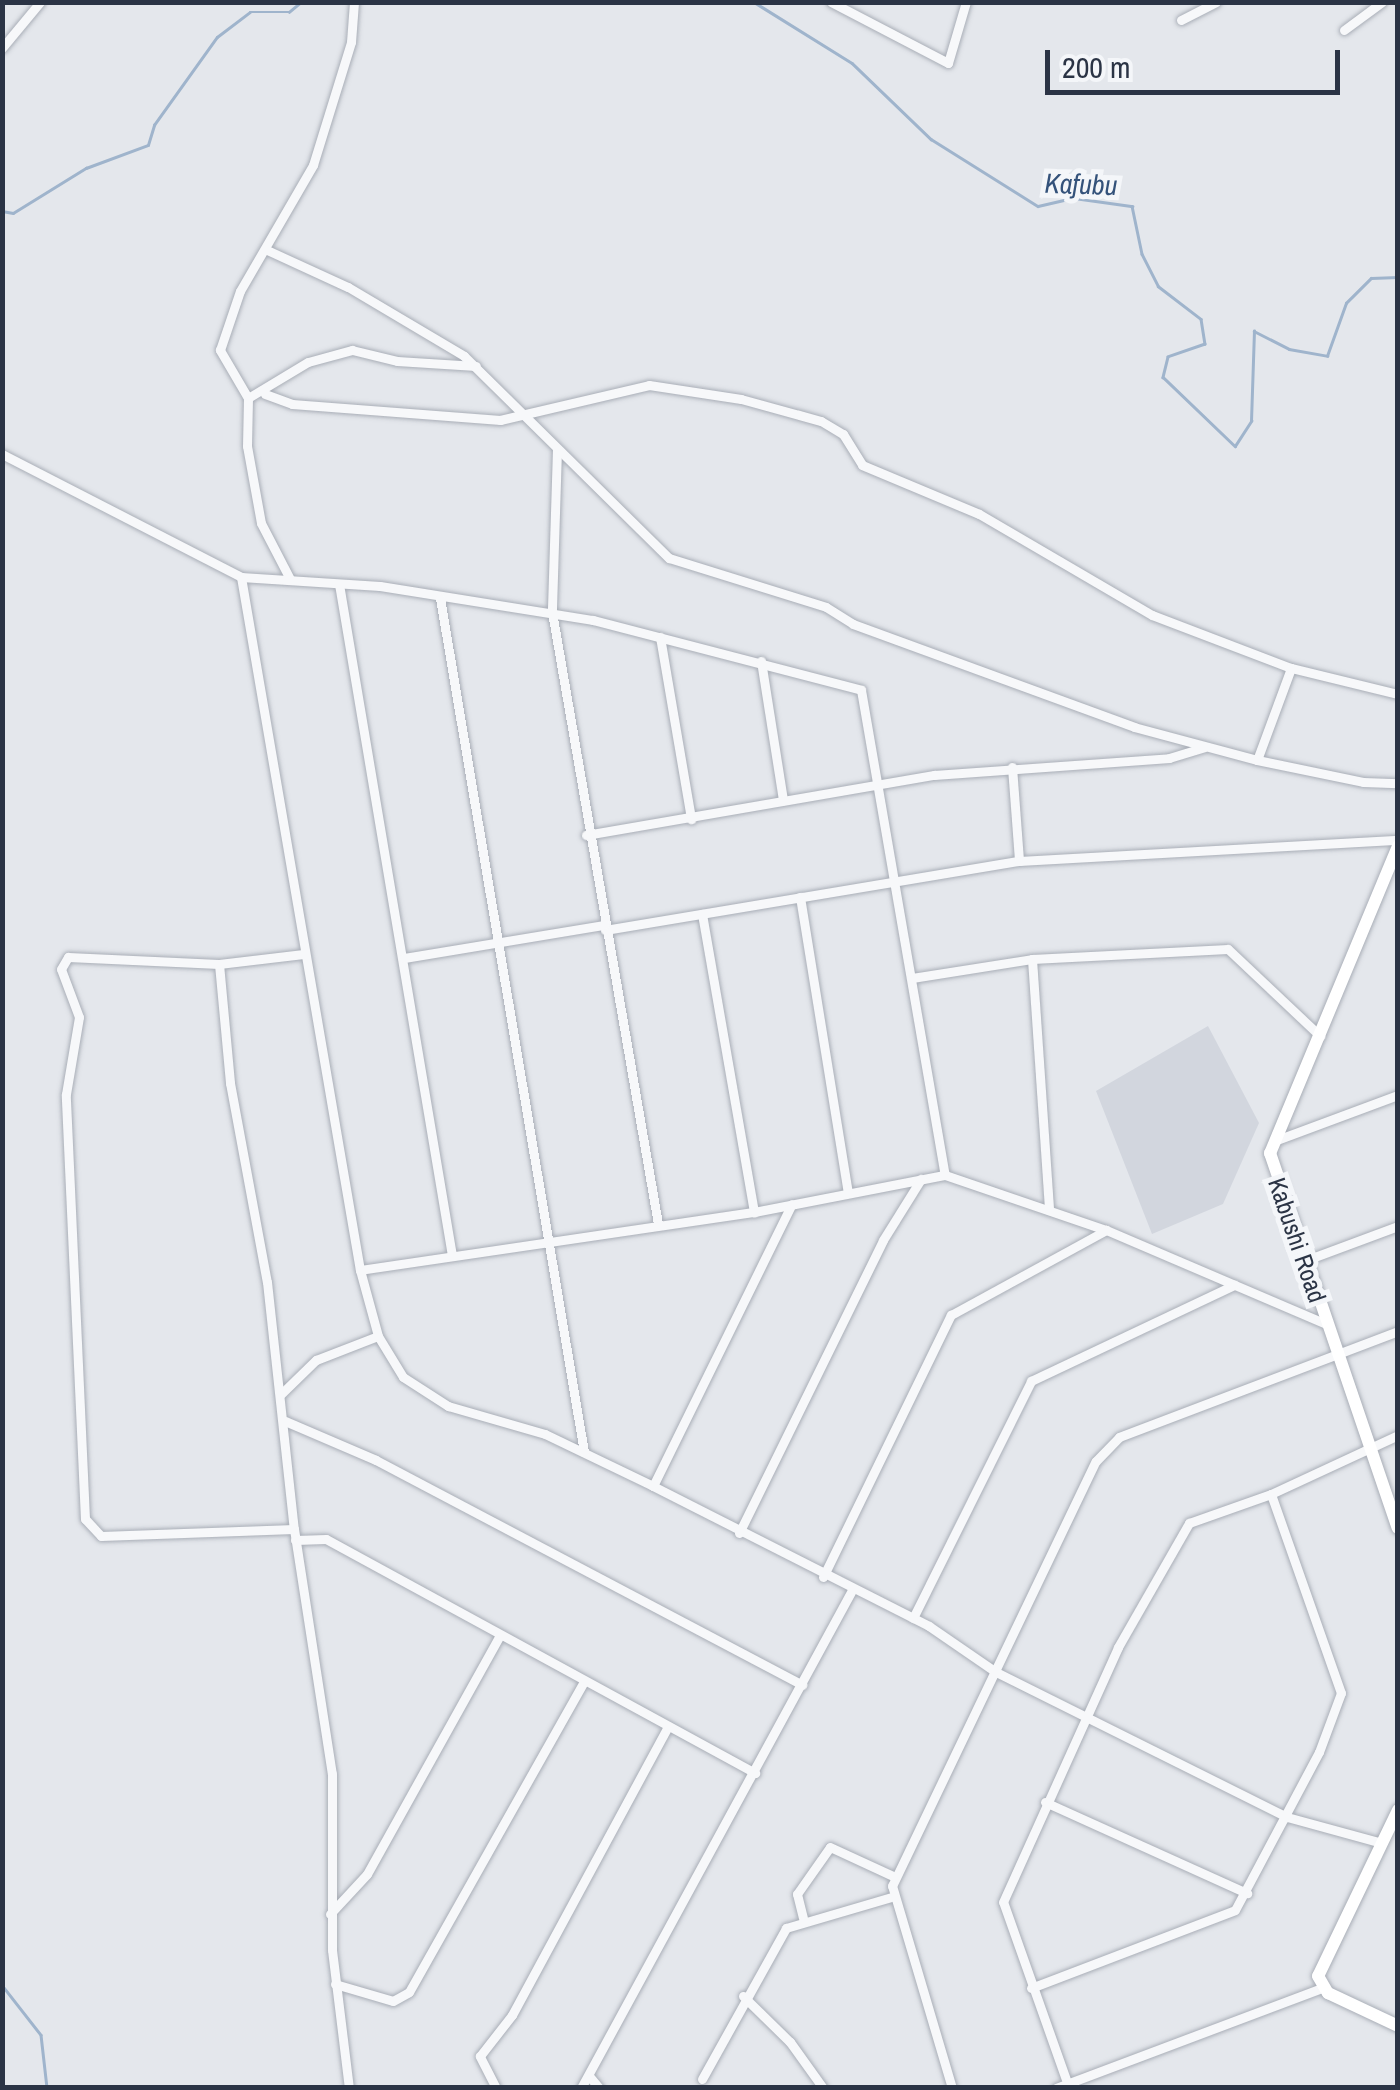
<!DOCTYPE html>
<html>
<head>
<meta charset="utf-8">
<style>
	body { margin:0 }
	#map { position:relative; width:1400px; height:2090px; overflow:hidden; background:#e4e7ec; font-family:"Archivo Narrow",sans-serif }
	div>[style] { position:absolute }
	.built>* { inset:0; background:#d2d6de }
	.stream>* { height:2.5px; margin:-1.25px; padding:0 1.25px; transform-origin:1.25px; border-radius:1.25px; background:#9fb4cc }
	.roads { filter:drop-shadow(0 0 2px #a9aeb7) drop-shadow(0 0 2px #a9aeb7) }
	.minor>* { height:9px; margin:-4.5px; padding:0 4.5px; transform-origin:4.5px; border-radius:4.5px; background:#f7f8fa }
	.secondary>* { height:12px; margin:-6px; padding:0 6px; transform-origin:6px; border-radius:6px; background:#fff }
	span { translate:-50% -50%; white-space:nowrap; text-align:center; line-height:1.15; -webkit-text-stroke:10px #f4f6f9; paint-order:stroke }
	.street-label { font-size:25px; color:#2b3445 }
	.water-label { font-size:28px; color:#34527a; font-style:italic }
	.frame { position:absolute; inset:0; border:5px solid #2b3445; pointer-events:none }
	.scale { position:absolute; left:1045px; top:50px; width:295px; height:45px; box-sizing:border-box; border:5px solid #2b3445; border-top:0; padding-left:12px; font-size:30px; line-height:35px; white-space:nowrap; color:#2b3445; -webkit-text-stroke:8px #f4f6f9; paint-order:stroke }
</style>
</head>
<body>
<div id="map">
	<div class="built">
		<i style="clip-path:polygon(1208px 1026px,1259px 1123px,1223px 1204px,1152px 1234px,1096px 1091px)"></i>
	</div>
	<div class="stream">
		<i style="left:754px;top:2px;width:115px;rotate:31.9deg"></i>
		<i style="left:852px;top:63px;width:110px;rotate:43.9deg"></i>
		<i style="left:931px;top:139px;width:126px;rotate:32.1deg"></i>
		<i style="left:1038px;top:206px;width:37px;rotate:-13deg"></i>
		<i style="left:1074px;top:198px;width:59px;rotate:7.9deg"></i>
		<i style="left:1132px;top:206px;width:49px;rotate:78.2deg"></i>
		<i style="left:1142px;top:254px;width:36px;rotate:63deg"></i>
		<i style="left:1158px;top:286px;width:54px;rotate:37.5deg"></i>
		<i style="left:1201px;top:319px;width:25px;rotate:81deg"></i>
		<i style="left:1205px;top:344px;width:39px;rotate:161deg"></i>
		<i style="left:1168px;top:357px;width:21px;rotate:104deg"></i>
		<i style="left:1163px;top:377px;width:100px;rotate:43.8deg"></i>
		<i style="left:1235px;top:446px;width:30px;rotate:-57deg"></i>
		<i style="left:1251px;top:421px;width:90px;rotate:-88.1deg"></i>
		<i style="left:1254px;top:331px;width:39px;rotate:27deg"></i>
		<i style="left:1289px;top:349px;width:39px;rotate:10deg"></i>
		<i style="left:1327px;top:356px;width:56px;rotate:-70.3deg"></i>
		<i style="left:1346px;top:303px;width:35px;rotate:-45deg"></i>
		<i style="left:1371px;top:278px;width:27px;rotate:-2deg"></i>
		<i style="left:2px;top:211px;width:11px;rotate:10deg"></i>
		<i style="left:13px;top:213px;width:86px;rotate:-31.7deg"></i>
		<i style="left:86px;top:168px;width:66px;rotate:-20.4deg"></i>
		<i style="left:148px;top:145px;width:21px;rotate:-73deg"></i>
		<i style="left:154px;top:125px;width:108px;rotate:-54.4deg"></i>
		<i style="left:217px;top:37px;width:41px;rotate:-37.1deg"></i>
		<i style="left:250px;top:12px;width:39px"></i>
		<i style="left:289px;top:12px;width:16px;rotate:-40deg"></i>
		<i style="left:2px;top:1851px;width:10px;rotate:90deg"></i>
		<i style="left:2px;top:1985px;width:63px;rotate:52deg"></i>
		<i style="left:41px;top:2035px;width:53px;rotate:83.5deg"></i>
	</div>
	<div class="roads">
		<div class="minor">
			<i style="left:831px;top:2px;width:132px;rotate:27.5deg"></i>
			<i style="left:948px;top:63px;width:64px;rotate:-73.6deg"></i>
			<i style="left:1181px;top:20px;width:39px;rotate:-27deg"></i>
			<i style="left:1344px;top:30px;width:47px;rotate:-36.4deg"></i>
			<i style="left:2px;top:48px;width:60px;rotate:-50.4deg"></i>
			<i style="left:267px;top:250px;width:89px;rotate:24.6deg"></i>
			<i style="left:348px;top:287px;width:135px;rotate:30.7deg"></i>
			<i style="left:464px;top:356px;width:288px;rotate:44.6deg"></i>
			<i style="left:669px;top:558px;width:164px;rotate:17.3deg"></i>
			<i style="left:826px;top:607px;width:32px;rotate:32deg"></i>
			<i style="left:853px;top:624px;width:299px;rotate:20.1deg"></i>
			<i style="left:1134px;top:727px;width:127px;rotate:15deg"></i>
			<i style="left:1257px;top:760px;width:108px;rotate:11.7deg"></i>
			<i style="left:1363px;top:782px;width:35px;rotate:2deg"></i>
			<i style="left:265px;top:394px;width:29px;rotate:20deg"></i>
			<i style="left:292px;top:404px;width:209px;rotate:4.4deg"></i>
			<i style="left:500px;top:420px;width:153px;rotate:-13.2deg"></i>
			<i style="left:649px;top:385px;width:93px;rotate:8.7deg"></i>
			<i style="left:741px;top:399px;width:83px;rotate:15.4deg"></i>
			<i style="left:821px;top:421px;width:26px;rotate:31deg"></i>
			<i style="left:843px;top:434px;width:36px;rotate:58deg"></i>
			<i style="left:862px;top:465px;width:127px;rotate:22.7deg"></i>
			<i style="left:979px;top:514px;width:200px;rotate:30.3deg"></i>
			<i style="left:1152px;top:615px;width:149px;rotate:20.9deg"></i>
			<i style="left:248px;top:398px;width:70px;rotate:-31deg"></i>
			<i style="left:308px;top:362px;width:46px;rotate:-15.3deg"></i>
			<i style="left:352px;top:350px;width:46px;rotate:13.7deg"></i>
			<i style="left:397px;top:361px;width:79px;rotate:3.6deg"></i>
			<i style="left:557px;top:449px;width:163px;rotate:91.8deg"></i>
			<i style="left:552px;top:612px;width:621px;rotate:80.17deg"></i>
			<i style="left:2px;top:454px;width:269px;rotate:27.2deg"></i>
			<i style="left:241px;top:577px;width:139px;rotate:3.7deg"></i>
			<i style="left:380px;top:586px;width:216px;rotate:9.1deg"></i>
			<i style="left:593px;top:620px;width:277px;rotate:14.6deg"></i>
			<i style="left:861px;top:690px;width:492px;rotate:80.2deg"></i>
			<i style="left:241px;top:577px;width:703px;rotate:80.26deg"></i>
			<i style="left:360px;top:1270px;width:68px;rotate:74.7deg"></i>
			<i style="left:378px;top:1336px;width:48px;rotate:58.6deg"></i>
			<i style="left:403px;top:1377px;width:54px;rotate:32.8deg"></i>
			<i style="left:448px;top:1406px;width:101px;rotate:16.1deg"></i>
			<i style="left:545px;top:1434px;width:120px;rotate:25.7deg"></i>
			<i style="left:653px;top:1486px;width:309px;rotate:26.9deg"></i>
			<i style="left:929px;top:1626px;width:81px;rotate:34.5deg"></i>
			<i style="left:996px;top:1672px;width:325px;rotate:26.5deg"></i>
			<i style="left:1287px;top:1817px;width:98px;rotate:15.3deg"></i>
			<i style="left:290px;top:579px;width:63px;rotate:-117.4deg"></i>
			<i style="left:261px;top:523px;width:78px;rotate:-100.3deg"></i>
			<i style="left:247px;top:446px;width:48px;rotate:-88.8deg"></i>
			<i style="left:248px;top:398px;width:56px;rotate:-120.3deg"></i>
			<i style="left:220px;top:350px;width:62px;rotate:-71.3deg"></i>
			<i style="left:240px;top:291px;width:146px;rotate:-59.9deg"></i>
			<i style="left:313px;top:165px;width:129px;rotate:-72.8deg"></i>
			<i style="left:351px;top:42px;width:40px;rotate:-85.7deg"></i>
			<i style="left:339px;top:584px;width:681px;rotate:80.45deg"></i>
			<i style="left:440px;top:598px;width:866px;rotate:80.43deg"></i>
			<i style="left:660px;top:637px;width:185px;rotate:80.3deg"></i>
			<i style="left:761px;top:661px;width:141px;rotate:81deg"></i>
			<i style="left:1257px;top:760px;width:98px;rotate:-69.7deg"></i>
			<i style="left:1291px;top:668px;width:110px;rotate:13.7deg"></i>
			<i style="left:1012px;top:767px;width:94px;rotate:85.7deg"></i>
			<i style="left:586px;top:835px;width:353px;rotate:-9.8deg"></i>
			<i style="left:934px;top:775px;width:236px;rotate:-4.1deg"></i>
			<i style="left:1169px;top:758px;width:37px;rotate:-17deg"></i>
			<i style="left:800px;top:897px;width:300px;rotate:80.8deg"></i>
			<i style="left:702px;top:914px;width:303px;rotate:80.1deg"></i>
			<i style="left:605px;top:930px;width:420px;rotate:-9.5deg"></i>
			<i style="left:1019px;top:861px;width:380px;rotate:-3.2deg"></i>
			<i style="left:404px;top:958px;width:203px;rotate:-9.4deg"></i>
			<i style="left:1032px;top:959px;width:251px;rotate:86.1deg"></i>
			<i style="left:219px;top:964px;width:120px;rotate:84.7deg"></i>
			<i style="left:230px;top:1083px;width:202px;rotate:79.5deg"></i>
			<i style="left:267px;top:1282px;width:248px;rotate:83.8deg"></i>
			<i style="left:294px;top:1529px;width:248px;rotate:81.2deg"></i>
			<i style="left:332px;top:1774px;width:176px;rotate:90deg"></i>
			<i style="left:332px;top:1950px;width:139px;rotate:83deg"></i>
			<i style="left:912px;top:978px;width:121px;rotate:-9deg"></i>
			<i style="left:1032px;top:959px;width:196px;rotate:-2.9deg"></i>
			<i style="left:1228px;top:949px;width:127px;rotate:43.4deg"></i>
			<i style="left:1274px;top:1141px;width:132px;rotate:-20.4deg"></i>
			<i style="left:1304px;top:1261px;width:100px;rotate:-20.4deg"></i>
			<i style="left:360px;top:1270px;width:398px;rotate:-8.4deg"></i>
			<i style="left:754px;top:1212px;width:195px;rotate:-11deg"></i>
			<i style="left:945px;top:1175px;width:170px;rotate:18.9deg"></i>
			<i style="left:1106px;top:1230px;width:239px;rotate:23.1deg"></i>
			<i style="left:281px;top:1394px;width:49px;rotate:-44.2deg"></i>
			<i style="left:316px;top:1360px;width:66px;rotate:-21.2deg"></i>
			<i style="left:285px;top:1421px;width:99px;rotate:23.2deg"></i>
			<i style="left:376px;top:1460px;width:482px;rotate:27.8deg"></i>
			<i style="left:653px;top:1486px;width:314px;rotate:-63.8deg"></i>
			<i style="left:294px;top:1529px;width:193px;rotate:177.9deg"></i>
			<i style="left:101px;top:1536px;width:23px;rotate:-133deg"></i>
			<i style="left:85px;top:1519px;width:425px;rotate:-92.6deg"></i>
			<i style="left:66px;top:1094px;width:78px;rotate:-80.4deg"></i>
			<i style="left:79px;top:1017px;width:51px;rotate:-110.6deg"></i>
			<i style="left:61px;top:969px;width:14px;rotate:-60deg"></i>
			<i style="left:68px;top:957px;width:151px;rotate:2.7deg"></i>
			<i style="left:219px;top:964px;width:85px;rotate:-6.8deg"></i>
			<i style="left:739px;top:1533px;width:326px;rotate:-63.8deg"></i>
			<i style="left:883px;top:1240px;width:72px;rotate:-58.1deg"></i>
			<i style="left:295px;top:1540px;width:31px;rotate:-2deg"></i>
			<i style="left:326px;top:1539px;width:489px;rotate:28.6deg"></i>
			<i style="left:823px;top:1577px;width:292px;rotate:-64deg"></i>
			<i style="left:951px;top:1315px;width:177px;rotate:-28.7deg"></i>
			<i style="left:913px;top:1618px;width:265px;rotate:-63.5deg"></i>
			<i style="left:1031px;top:1381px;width:225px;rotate:-25.3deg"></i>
			<i style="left:1045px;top:1802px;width:222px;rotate:24.3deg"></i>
			<i style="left:330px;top:1914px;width:54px;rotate:-47.2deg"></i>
			<i style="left:367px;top:1874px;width:271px;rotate:-60.9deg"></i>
			<i style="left:803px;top:1918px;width:25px;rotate:-104deg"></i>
			<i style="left:797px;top:1894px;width:57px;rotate:-54.9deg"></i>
			<i style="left:830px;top:1847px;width:72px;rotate:24.8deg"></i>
			<i style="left:335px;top:1984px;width:60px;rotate:16.3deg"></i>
			<i style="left:393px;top:2001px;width:18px;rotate:-29deg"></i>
			<i style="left:409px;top:1992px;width:355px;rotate:-60.6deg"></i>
			<i style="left:1031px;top:1988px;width:218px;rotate:-20.9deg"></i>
			<i style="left:1235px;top:1910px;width:179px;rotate:-62deg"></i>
			<i style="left:1319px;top:1752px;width:63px;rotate:-69.6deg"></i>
			<i style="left:1341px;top:1693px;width:211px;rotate:-109.4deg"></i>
			<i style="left:743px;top:1996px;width:66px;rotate:44.4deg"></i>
			<i style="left:790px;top:2042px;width:57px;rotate:54.3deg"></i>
			<i style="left:589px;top:2076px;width:16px;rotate:50deg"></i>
			<i style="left:702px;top:2079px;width:173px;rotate:-60.9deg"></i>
			<i style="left:786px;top:1928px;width:109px;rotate:-16.4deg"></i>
			<i style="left:496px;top:2088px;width:36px;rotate:-117deg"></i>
			<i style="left:480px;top:2056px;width:52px;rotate:-52deg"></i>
			<i style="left:512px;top:2015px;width:328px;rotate:-61.6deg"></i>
			<i style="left:581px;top:2088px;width:565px;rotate:-61.44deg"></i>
			<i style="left:952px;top:2088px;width:211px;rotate:-106.5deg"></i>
			<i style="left:892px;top:1886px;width:471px;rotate:-64.4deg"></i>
			<i style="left:1096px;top:1461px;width:33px;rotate:-46deg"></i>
			<i style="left:1119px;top:1437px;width:298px;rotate:-20.8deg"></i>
			<i style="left:1056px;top:2088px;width:284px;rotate:-20.6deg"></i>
			<i style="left:1069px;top:2088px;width:197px;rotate:-109.5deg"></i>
			<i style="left:1003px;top:1902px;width:280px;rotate:-65.7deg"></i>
			<i style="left:1118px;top:1647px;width:143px;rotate:-60.2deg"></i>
			<i style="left:1189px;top:1523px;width:87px;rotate:-19.5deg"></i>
			<i style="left:1271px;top:1494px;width:140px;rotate:-24.9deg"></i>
		</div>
		<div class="secondary">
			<i style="left:1398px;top:846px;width:333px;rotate:112.6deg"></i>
			<i style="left:1270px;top:1153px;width:396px;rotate:71.2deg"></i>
			<i style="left:1398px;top:1810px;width:184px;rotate:115.7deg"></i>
			<i style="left:1318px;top:1976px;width:20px;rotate:60deg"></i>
			<i style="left:1328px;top:1993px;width:77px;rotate:25.2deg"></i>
		</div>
	</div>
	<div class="street-label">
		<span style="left:1297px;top:1240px;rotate:71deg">Kabushi Road</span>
	</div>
	<div class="water-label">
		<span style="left:1081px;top:184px;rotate:2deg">Kafubu</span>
	</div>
	<div class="frame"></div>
	<div class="scale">200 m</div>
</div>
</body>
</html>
